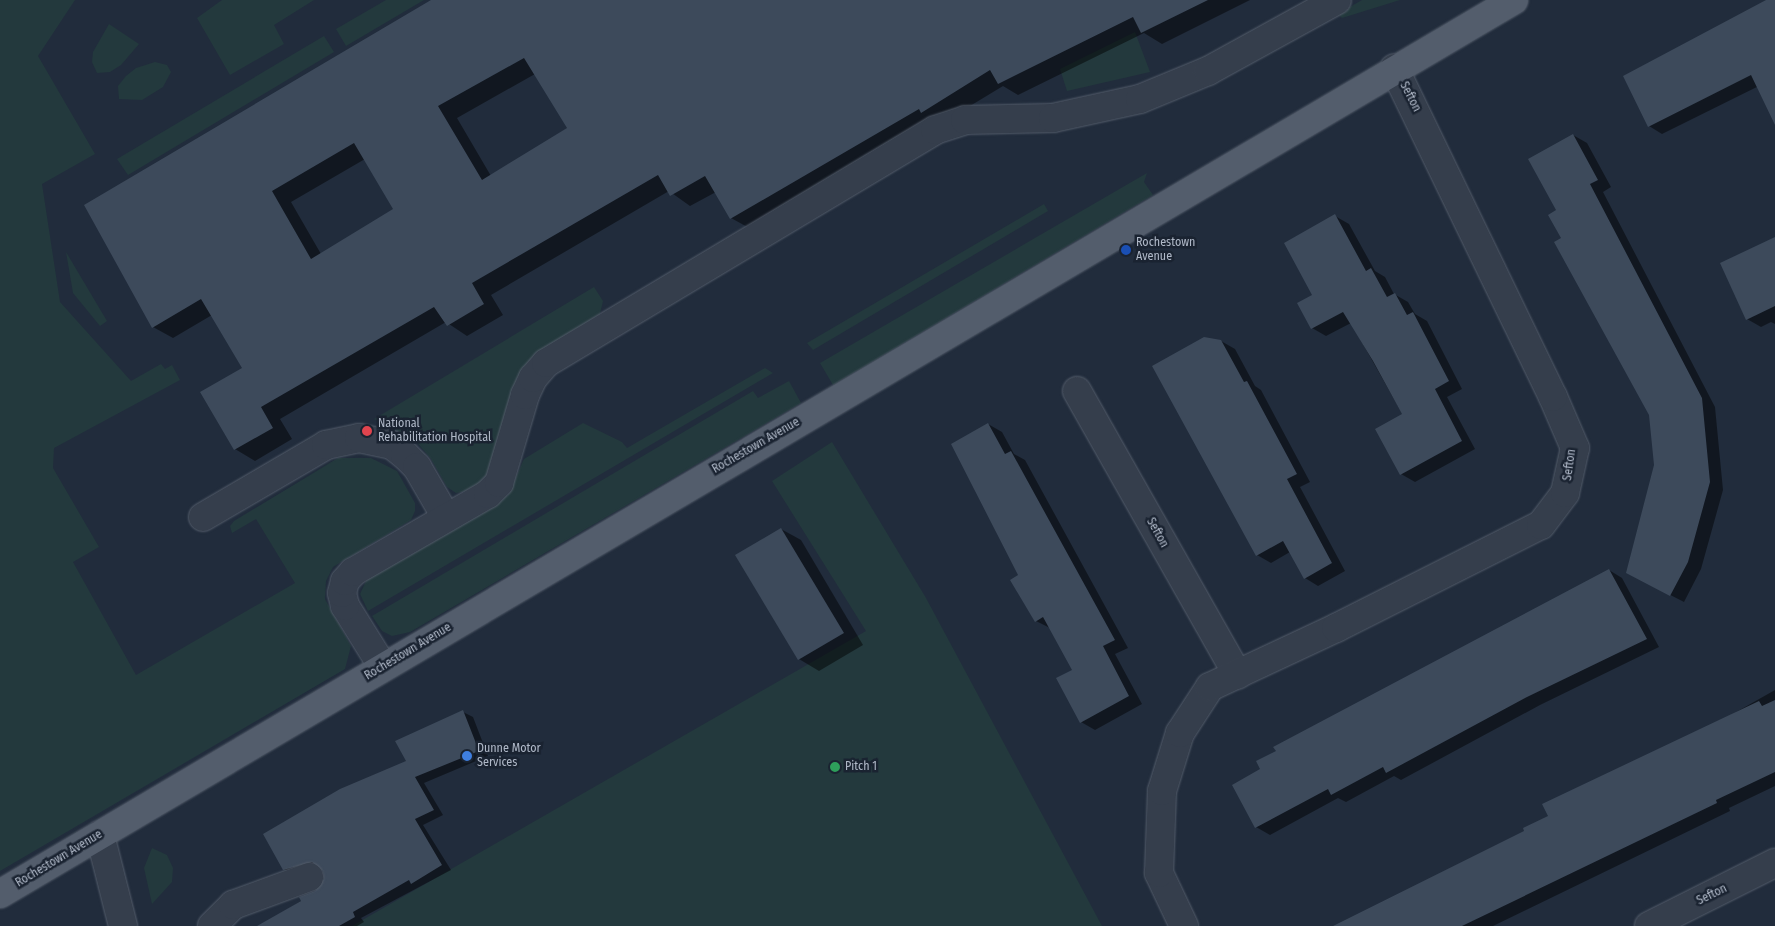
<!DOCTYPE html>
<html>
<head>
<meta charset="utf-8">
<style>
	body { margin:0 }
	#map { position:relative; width:1775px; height:926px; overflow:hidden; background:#212c3c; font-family:"Fira Sans Condensed",sans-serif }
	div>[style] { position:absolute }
	.green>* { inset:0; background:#23393d }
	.shadow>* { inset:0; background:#0007 }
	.building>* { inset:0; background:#3d4a5b }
	.roads { filter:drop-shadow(0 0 1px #535c6a) drop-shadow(0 0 1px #535c6a) }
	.minor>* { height:28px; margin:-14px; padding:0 14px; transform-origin:14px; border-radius:14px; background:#353e4c }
	.major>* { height:28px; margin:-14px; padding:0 14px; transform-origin:14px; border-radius:14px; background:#535d6c }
	.dots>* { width:14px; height:14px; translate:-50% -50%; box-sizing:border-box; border:2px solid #1a2331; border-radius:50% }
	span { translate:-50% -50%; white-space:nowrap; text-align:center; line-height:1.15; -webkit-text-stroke:5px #1a2331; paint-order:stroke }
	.street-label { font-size:12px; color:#b0b9c8 }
	.poi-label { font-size:12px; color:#b0b9c8 }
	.left { translate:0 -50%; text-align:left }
</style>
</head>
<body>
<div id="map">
	<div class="green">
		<i style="clip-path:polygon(0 0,75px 0,38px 56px,95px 154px,42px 184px,60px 302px,131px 381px,161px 364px,165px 369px,172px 365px,180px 380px,54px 448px,53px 468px,99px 547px,73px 562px,136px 675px,295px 583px,256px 519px,232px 533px,230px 526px,234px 521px,338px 458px,371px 458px,397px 471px,415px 503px,415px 511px,411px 520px,333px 567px,326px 581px,325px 599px,351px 646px,345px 669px,0 871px)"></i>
		<i style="clip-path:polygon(222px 0,314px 0,274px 25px,284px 44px,230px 75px,197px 18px)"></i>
		<i style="clip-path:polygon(386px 0,424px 0,346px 46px,336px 29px)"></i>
		<i style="clip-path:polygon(1362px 0,1400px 0,1342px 18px,1338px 14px)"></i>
		<i style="clip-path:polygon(109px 24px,139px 44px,121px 65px,110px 72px,97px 73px,92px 62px,93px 52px)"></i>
		<i style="clip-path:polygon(1135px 32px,1150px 72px,1067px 91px,1060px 69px)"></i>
		<i style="clip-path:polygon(324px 36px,334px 52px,128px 175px,117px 159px)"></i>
		<i style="clip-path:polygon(155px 62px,167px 65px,171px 72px,163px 87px,142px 100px,119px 99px,118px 86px,126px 76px,136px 68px)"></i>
		<i style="clip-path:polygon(1147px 173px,1144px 182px,1153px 195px,833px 385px,820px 363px)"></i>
		<i style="clip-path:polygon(1044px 204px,1048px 211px,813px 350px,807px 343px)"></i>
		<i style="clip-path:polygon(66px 252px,107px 321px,100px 326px,73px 293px)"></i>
		<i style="clip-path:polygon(594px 287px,603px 301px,599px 318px,539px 355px,491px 470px,485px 480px,467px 491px,456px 493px,447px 487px,431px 459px,415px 440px,374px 419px)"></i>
		<i style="clip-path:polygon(765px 368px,773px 373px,368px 611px,360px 594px,367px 579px,508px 495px,524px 459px,583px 423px,622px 442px,627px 448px)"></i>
		<i style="clip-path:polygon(789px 381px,801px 403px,410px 632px,392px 636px,382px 631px,372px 616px,753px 391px,758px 398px)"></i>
		<i style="clip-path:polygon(832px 442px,926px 598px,1102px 926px,352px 926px,866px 631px,772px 481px)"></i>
		<i style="clip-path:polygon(152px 848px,167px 855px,173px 868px,172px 882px,152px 904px,144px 868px)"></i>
	</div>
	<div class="shadow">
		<i style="clip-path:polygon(evenodd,433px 0,1250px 0,1162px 44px,1144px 33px,1018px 95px,1003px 86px,942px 123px,751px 229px,731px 218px,716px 192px,690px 206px,669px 191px,491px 295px,503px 315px,467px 336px,446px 322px,280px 419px,292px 439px,255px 461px,235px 449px,244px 368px,212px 315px,173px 338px,153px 327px,433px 0,535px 74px,568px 128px,491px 176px,457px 118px,535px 74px,433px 0,365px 159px,395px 210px,321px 254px,291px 202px,365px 159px)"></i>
		<i style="clip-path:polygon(1770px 0,1775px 0,1775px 78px,1662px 134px,1649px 126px)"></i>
		<i style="clip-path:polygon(1573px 135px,1587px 143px,1611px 187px,1603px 192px,1715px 407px,1723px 490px,1701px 569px,1684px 602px,1641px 580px,1656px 465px,1650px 414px,1562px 239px,1558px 211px)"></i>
		<i style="clip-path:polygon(1335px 216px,1349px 224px,1375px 271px,1385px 277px,1394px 294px,1408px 302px,1415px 314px,1427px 321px,1462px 389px,1447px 397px,1475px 449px,1415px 482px,1401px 474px,1403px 415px,1351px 323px,1326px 336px,1312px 328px,1314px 296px)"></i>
		<i style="clip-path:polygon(1775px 239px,1775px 324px,1771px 322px,1761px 327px,1747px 319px)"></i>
		<i style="clip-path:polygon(1221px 341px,1235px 349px,1255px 386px,1261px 390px,1310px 482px,1300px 487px,1345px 571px,1318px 586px,1305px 578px,1290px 552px,1271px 563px,1257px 555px)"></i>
		<i style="clip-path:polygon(988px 424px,1002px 432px,1014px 454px,1025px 460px,1128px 648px,1115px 654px,1142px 704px,1095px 730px,1081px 722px,1074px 670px,1050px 628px,1036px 621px,1020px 576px)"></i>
		<i style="clip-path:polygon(781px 529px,801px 540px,863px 645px,819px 671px,799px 659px)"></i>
		<i style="clip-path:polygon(1609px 570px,1622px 578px,1659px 647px,1540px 705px,1401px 780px,1394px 776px,1346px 802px,1338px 798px,1270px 835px,1256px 827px,1234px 785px)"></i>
		<i style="clip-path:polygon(1775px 690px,1775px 786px,1729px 808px,1730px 811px,1493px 926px,1336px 926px,1526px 831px)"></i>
		<i style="clip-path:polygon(463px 712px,473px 717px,488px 756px,424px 783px,443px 815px,423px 825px,451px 870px,361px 918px,364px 922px,357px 926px,260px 926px,316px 892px,326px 880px,325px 871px,320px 867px,294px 874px,284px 869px)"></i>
	</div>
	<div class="building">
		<i style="clip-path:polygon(evenodd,431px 0,1208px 0,1141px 33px,1133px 17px,998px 84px,990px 70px,921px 113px,919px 109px,730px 219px,705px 176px,670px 196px,658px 175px,472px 283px,484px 304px,447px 326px,434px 307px,261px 407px,273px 428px,234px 450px,200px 392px,242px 368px,201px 299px,152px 328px,84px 205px,431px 0,524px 58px,567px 128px,482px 180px,438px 106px,524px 58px,431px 0,354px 143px,393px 209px,311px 259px,272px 191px,354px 143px)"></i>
		<i style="clip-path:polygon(1766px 0,1775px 0,1775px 125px,1751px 75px,1648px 127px,1623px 76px)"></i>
		<i style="clip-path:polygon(1573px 134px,1598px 180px,1590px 184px,1702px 398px,1710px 482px,1688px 562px,1670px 596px,1626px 573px,1654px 465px,1649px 415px,1554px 242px,1561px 238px,1548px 215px,1556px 210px,1528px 159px)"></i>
		<i style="clip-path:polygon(1335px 214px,1366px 271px,1371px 268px,1387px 297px,1395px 293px,1407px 315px,1413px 312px,1449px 381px,1435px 389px,1462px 441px,1400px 475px,1375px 429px,1402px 414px,1373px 361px,1343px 312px,1311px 329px,1297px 303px,1312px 295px,1284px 243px)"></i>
		<i style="clip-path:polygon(1775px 237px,1775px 306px,1746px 320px,1720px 263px)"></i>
		<i style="clip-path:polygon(1204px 337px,1221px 340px,1244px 382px,1247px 381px,1297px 474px,1287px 479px,1332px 563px,1304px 579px,1283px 541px,1256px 556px,1152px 366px)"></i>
		<i style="clip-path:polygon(988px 423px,1005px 454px,1011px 451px,1115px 640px,1103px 646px,1129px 696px,1080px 723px,1056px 678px,1072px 670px,1043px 617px,1035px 622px,1010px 580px,1018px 575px,951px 444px)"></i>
		<i style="clip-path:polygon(781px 528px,844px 633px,798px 660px,735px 555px)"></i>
		<i style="clip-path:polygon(1609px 569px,1647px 639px,1527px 697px,1386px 773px,1383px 767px,1331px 795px,1328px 789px,1255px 828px,1232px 785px,1260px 769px,1256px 761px,1276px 751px,1273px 747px)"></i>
		<i style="clip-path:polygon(1775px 700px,1775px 772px,1716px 800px,1717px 803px,1462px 926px,1333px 926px,1524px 831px,1523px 828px,1548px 816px,1542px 804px,1759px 701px,1762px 706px)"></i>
		<i style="clip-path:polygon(463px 710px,479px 751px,415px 777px,434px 810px,415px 819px,442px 865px,411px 884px,409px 880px,353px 912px,355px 917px,339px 926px,257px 926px,301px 901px,299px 897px,315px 891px,324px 879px,323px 871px,312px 862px,283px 870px,263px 834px,340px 789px,406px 761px,395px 741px)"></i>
	</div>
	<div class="roads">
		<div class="minor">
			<i style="left:1077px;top:391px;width:326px;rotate:60.5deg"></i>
			<i style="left:203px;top:517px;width:143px;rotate:-30.3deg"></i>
			<i style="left:326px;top:445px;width:34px;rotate:-12deg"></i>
			<i style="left:359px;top:438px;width:34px;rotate:12deg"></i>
			<i style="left:392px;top:445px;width:16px;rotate:38deg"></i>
			<i style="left:405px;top:455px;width:17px;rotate:45deg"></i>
			<i style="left:417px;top:467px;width:58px;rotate:59.9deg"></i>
			<i style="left:383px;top:667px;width:72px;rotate:-121.9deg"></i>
			<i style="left:345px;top:606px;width:13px;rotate:-103deg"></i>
			<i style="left:342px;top:593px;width:12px;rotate:-76deg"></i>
			<i style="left:345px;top:581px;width:12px;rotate:-48deg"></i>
			<i style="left:353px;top:572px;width:156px;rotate:-30deg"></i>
			<i style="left:488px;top:494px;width:16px;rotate:-45deg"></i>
			<i style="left:499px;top:483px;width:92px;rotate:-73.5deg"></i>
			<i style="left:525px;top:395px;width:19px;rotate:-65deg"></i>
			<i style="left:533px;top:378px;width:20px;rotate:-49deg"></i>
			<i style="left:546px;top:363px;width:453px;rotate:-30.9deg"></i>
			<i style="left:935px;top:130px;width:32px;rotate:-18deg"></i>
			<i style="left:965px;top:120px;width:88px;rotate:-1.3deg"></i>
			<i style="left:1053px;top:118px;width:89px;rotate:-12.3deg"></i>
			<i style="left:1140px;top:99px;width:74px;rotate:-22.4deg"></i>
			<i style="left:1208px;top:71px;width:147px;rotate:-28.8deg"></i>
			<i style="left:100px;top:835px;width:94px;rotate:75.8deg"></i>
			<i style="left:212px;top:926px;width:30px;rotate:-45deg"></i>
			<i style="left:233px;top:905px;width:81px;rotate:-20.2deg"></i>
			<i style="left:1184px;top:926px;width:59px;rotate:-115.3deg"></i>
			<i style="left:1159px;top:873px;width:82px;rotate:-87.9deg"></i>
			<i style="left:1162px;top:791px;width:61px;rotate:-72.8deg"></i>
			<i style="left:1180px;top:733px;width:55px;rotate:-56.9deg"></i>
			<i style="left:1210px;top:687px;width:139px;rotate:-25.1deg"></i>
			<i style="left:1336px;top:628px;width:229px;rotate:-26.7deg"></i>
			<i style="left:1541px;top:525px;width:40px;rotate:-53deg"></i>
			<i style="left:1565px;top:493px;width:46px;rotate:-77.5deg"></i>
			<i style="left:1575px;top:448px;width:56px;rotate:-113.3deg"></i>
			<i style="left:1553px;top:397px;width:365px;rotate:-115.8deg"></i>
			<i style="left:1649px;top:926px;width:141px;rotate:-26.6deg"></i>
		</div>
		<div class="major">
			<i style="left:0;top:894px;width:1758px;rotate:-30.56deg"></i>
		</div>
	</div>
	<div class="dots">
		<i style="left:1126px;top:250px;background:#1a4fb4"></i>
		<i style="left:367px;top:431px;background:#e0444e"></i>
		<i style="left:467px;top:756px;background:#3f7fe0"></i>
		<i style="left:835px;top:767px;background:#2e9e5b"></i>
	</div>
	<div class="street-label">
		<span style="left:1410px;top:97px;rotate:63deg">Sefton</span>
		<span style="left:756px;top:446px;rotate:-30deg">Rochestown Avenue</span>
		<span style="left:1570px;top:465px;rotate:-82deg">Sefton</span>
		<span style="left:1157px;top:533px;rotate:61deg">Sefton</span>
		<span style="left:408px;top:652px;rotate:-31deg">Rochestown Avenue</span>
		<span style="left:59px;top:859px;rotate:-31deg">Rochestown Avenue</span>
		<span style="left:1712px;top:895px;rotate:-26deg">Sefton</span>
	</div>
	<div class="poi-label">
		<span class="left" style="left:1136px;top:250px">Rochestown<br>Avenue</span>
		<span class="left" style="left:378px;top:431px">National<br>Rehabilitation Hospital</span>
		<span class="left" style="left:477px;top:756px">Dunne Motor<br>Services</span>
		<span class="left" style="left:845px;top:767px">Pitch 1</span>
	</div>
</div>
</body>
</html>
